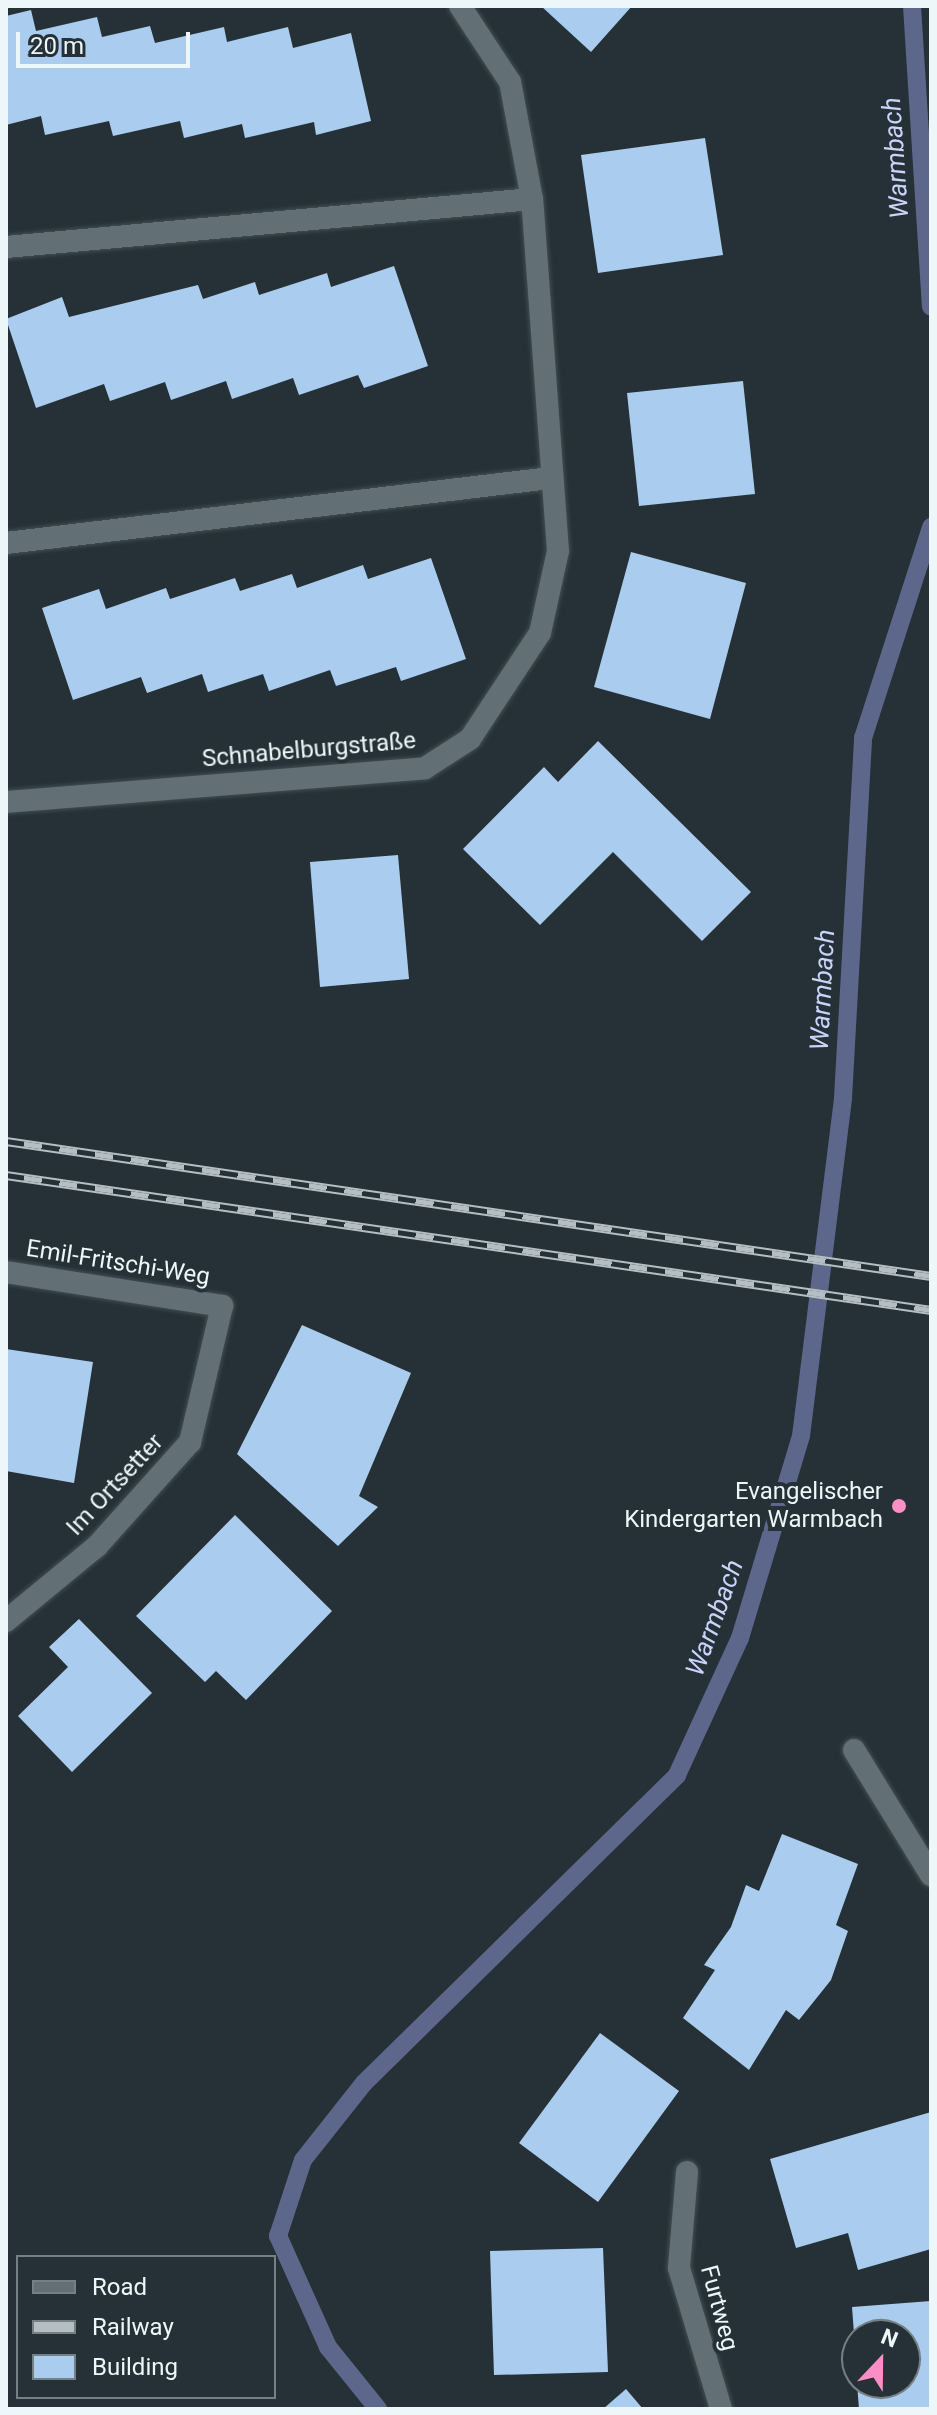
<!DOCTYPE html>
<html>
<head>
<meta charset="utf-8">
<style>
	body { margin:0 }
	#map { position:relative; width:937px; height:2415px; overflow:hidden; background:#253136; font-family:Roboto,sans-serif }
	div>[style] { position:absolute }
	.stream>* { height:18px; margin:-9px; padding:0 9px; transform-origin:9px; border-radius:9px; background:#5d678c }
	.building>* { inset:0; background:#aacdef }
	.roads { filter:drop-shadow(0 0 2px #434e52) drop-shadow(0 0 2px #434e52) }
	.minor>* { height:22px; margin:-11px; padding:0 11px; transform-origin:11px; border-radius:11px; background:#627075 }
	.rail>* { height:9px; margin-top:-4.5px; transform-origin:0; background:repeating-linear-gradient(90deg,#253136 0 18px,#b5bec2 0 36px); box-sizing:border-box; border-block:2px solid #b5bec2 }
	.dots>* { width:22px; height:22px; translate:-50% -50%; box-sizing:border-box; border:4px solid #253136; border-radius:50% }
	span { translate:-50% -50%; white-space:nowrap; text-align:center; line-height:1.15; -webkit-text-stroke:8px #253136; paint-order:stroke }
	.street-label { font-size:24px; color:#edf6f9 }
	.poi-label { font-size:24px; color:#edf6f9 }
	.right { translate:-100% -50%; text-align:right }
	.water-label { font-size:26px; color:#cad4fb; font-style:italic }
	.frame { position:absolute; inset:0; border:8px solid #edf6f9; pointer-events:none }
	.legend { position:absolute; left:16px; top:2255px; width:260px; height:144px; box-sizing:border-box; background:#253136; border:2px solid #758084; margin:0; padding:10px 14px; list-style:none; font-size:24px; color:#edf6f9 }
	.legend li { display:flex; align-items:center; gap:16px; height:40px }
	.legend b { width:40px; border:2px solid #758084 }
	.north { position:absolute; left:841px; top:2319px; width:80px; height:80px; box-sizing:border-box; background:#253136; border:2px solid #758084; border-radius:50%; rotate:22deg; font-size:22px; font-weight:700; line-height:32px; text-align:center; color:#edf6f9 }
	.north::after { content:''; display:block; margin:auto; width:28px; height:36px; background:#fb8fc5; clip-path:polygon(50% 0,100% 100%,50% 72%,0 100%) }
	.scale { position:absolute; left:16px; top:32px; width:174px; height:36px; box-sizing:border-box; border:4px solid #edf6f9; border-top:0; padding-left:10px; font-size:24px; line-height:28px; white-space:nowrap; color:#edf6f9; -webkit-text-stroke:6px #253136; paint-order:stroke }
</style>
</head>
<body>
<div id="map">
	<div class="stream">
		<i style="left:912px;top:6px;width:301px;rotate:86.4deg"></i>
		<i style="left:378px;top:2409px;width:80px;rotate:-128.9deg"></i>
		<i style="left:328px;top:2347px;width:122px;rotate:-114.2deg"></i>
		<i style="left:278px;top:2236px;width:80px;rotate:-71.8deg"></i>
		<i style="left:303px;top:2160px;width:98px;rotate:-51.6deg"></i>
		<i style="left:364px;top:2083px;width:439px;rotate:-44.5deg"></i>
		<i style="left:677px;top:1775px;width:151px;rotate:-65.3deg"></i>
		<i style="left:740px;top:1638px;width:211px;rotate:-73.2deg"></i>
		<i style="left:801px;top:1436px;width:341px;rotate:-82.9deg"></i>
		<i style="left:843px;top:1098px;width:361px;rotate:-86.8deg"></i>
		<i style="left:863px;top:738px;width:222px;rotate:-72.1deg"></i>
	</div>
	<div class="building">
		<i style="clip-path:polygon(541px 6px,632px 6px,591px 52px)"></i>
		<i style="clip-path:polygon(31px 10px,36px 31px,97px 17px,102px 37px,150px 26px,155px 43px,224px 27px,227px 42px,288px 27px,293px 48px,351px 33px,371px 121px,316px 135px,314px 122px,245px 138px,242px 124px,184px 138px,180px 121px,113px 136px,109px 121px,45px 135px,41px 116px,6px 125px,6px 16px)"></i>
		<i style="clip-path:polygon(705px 138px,723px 255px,598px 273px,581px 155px)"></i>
		<i style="clip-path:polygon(394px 266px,428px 366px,364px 388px,358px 375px,299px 395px,293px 378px,232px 399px,226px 381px,171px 400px,165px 382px,110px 401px,104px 384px,36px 408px,6px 319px,62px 297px,69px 317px,198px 285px,203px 299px,255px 282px,259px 295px,327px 273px,331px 287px)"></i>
		<i style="clip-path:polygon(743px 381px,755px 494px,639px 506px,627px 393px)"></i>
		<i style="clip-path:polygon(631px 552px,746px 583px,710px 719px,594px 687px)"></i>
		<i style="clip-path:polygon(431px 558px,466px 659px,401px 681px,396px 667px,336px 686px,330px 670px,269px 691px,263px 674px,208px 692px,202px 674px,147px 693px,141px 677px,73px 700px,42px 608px,99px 589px,106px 609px,166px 588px,170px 599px,235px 578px,240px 591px,292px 574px,297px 588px,363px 565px,368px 579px)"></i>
		<i style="clip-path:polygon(598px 741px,751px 892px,702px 941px,613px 852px,540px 925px,463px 849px,544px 767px,558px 782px)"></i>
		<i style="clip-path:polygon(398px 855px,409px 979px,320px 987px,310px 862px)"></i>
		<i style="clip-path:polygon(302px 1325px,411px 1373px,359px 1496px,378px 1507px,338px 1546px,237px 1454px)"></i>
		<i style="clip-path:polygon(6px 1349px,93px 1362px,74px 1483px,6px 1471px)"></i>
		<i style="clip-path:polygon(235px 1515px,332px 1611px,246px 1700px,216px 1671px,205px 1682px,136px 1616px)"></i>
		<i style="clip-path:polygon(79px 1619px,152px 1693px,72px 1772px,18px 1716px,68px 1667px,49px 1647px)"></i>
		<i style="clip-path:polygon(782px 1834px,858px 1864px,836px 1925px,848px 1931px,831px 1980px,799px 2020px,786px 2010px,749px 2070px,683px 2018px,715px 1970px,704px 1965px,731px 1927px,746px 1885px,759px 1891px)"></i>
		<i style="clip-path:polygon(600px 2033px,679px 2091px,598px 2202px,519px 2143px)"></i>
		<i style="clip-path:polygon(931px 2112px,931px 2249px,858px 2270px,848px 2233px,796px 2248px,770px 2159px)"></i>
		<i style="clip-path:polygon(603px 2248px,608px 2372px,494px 2375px,490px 2251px)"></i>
		<i style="clip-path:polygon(931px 2301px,931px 2409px,859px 2409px,857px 2383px,905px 2383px,905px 2335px,857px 2335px,855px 2347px,852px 2307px)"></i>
		<i style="clip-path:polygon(626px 2389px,643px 2409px,603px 2409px)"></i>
	</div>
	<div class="roads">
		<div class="minor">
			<i style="left:6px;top:247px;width:528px;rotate:-5.21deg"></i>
			<i style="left:6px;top:543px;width:548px;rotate:-6.81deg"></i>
			<i style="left:6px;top:802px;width:420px;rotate:-4.6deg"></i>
			<i style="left:425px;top:768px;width:54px;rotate:-32.8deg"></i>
			<i style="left:470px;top:739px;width:127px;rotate:-56.6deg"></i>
			<i style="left:540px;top:633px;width:84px;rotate:-77.6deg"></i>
			<i style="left:558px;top:551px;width:353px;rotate:-94.2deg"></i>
			<i style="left:532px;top:199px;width:119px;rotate:-100.6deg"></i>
			<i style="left:510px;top:82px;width:91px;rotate:-123.3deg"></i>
			<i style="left:6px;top:1272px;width:219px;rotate:8.9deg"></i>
			<i style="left:222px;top:1306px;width:140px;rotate:103.2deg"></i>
			<i style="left:190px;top:1442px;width:140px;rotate:131.8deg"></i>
			<i style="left:97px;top:1546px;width:118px;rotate:140.5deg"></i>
			<i style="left:854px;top:1750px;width:147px;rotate:58.4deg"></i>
			<i style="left:687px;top:2172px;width:96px;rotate:94.8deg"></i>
			<i style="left:679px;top:2268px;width:147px;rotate:73.4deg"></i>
		</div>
	</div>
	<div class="rail">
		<i style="left:6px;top:1141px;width:935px;rotate:8.3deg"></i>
		<i style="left:6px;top:1175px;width:935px;rotate:8.3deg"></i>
	</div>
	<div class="dots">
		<i style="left:899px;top:1506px;background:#fb8fc5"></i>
	</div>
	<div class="street-label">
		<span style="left:309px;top:750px;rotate:-5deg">Schnabelburgstraße</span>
		<span style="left:118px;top:1263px;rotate:9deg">Emil-Fritschi-Weg</span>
		<span style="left:115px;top:1485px;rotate:-47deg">Im Ortsetter</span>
		<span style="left:719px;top:2308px;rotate:75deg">Furtweg</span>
	</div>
	<div class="poi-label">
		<span class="right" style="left:883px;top:1506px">Evangelischer<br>Kindergarten Warmbach</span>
	</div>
	<div class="water-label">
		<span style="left:896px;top:158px;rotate:-94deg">Warmbach</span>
		<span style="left:823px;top:990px;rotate:-87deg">Warmbach</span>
		<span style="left:715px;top:1618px;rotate:-70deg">Warmbach</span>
	</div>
	<div class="frame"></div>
	<ul class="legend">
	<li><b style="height:10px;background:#627075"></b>Road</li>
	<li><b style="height:10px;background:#b5bec2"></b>Railway</li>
	<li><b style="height:22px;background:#aacdef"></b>Building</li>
	</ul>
	<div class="north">N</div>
	<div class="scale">20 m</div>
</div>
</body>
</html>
